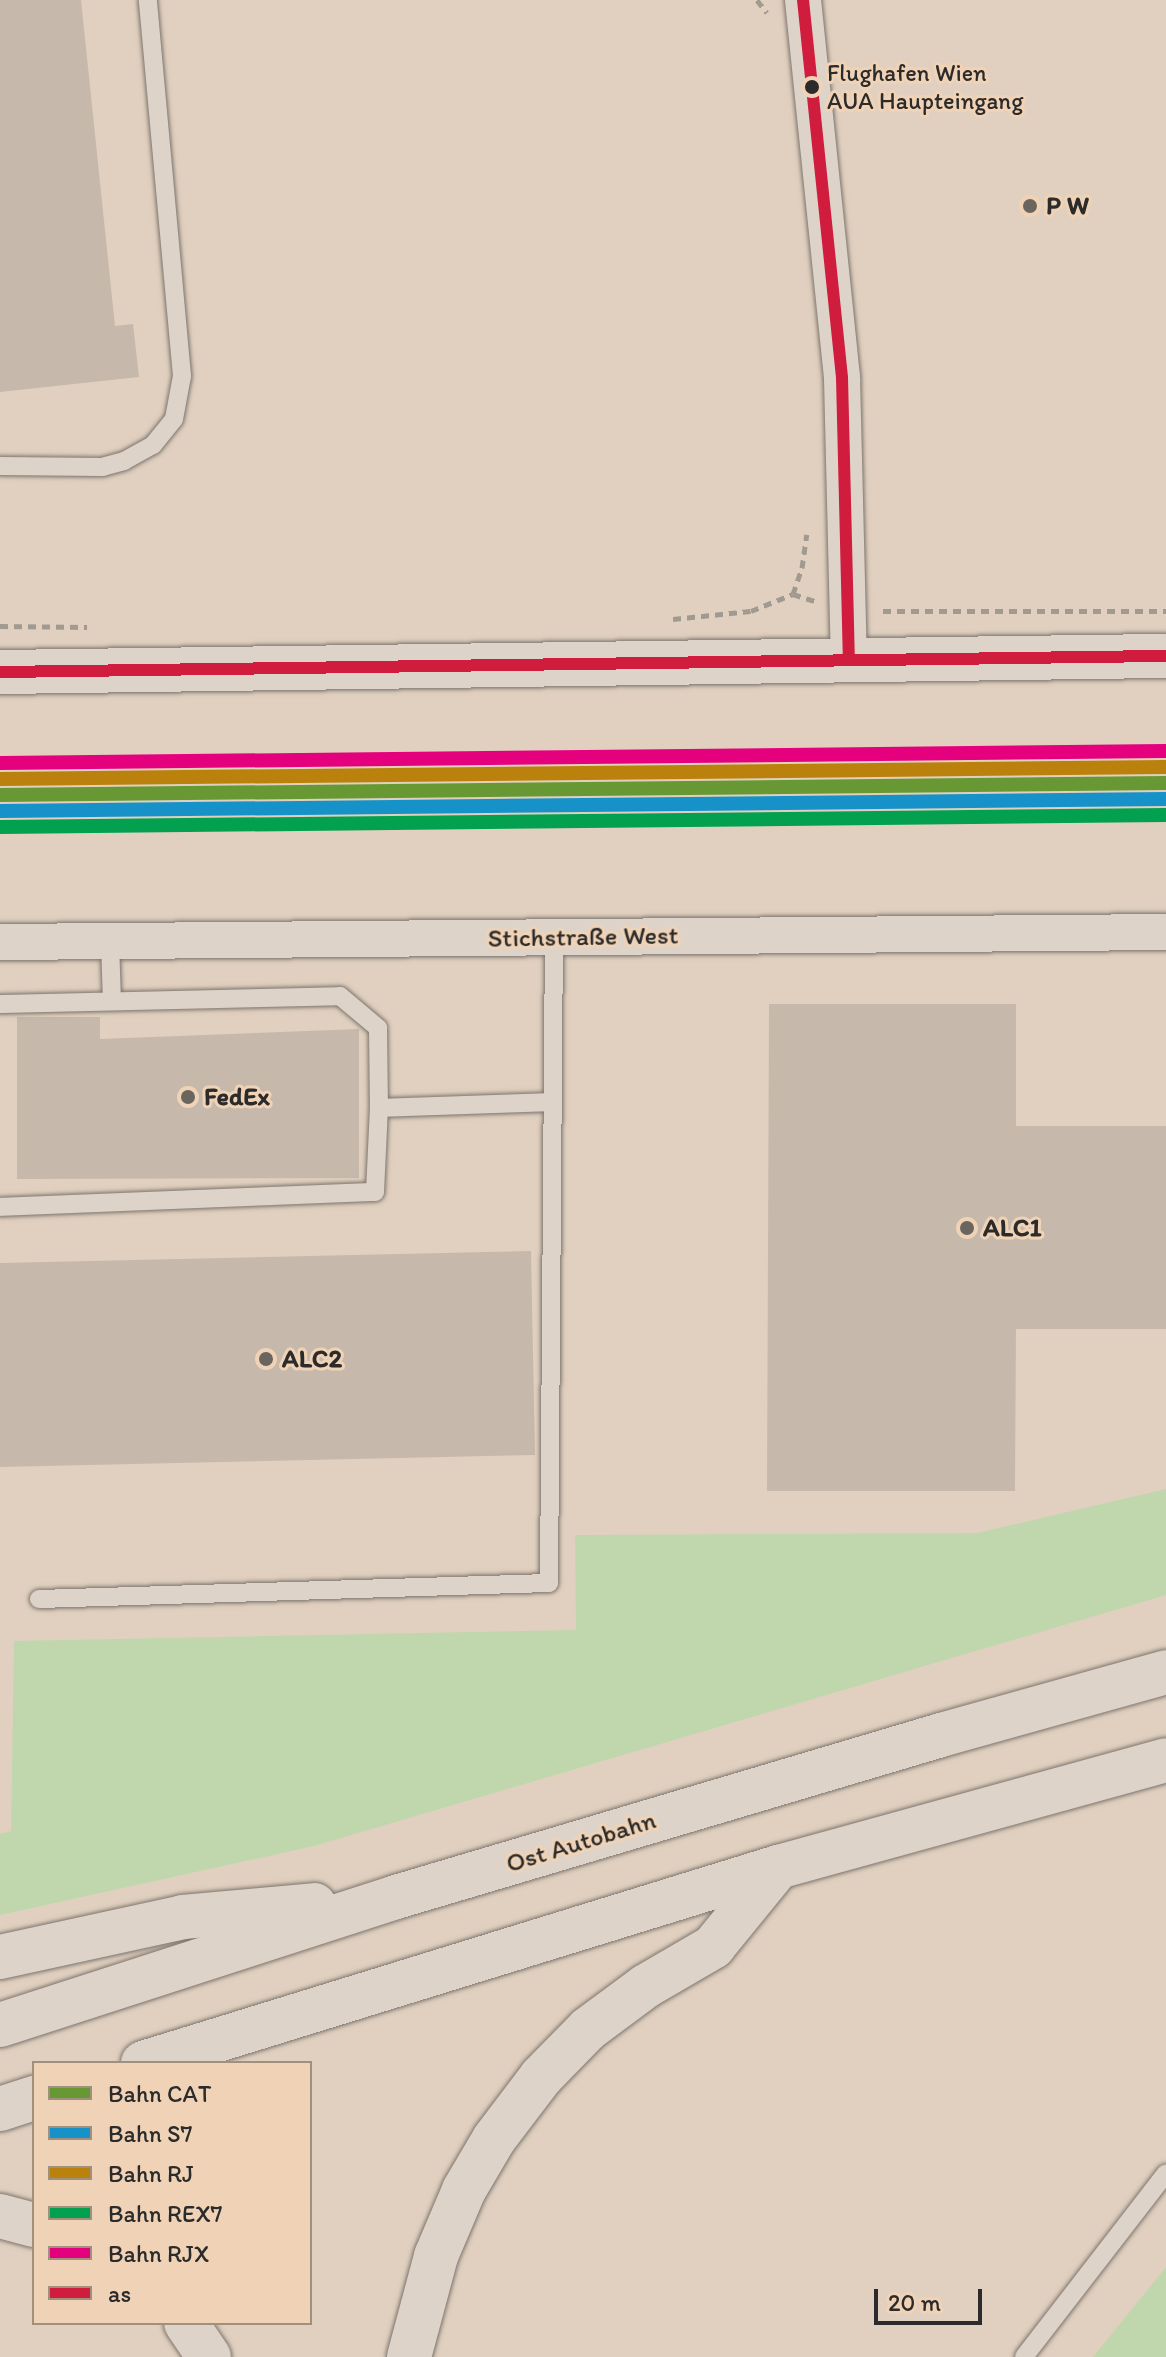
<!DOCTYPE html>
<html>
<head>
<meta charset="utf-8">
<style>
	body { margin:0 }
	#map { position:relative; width:1166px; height:2357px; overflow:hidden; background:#e1d0bf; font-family:Itim,sans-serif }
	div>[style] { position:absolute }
	.green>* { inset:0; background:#c0d7ad }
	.building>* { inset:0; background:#c6b9ab }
	.path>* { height:5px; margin-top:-2.5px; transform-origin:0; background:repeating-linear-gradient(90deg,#a19a91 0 8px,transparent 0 14px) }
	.roads { filter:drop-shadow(0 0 2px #7d756e) drop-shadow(0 0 2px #7d756e) }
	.service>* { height:18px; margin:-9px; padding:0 9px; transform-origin:9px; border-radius:9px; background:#ded3c8 }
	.minor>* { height:36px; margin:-18px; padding:0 18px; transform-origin:18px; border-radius:18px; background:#ded3c8 }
	.primary>* { height:44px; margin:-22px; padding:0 22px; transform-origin:22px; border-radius:22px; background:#ded3c8 }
	.motorway>* { height:44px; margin:-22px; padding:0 22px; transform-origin:22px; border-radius:22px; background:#ded3c8 }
	.bus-1>* { height:12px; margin:-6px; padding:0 6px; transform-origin:6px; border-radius:6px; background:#d01d3e }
	.rail-1>* { height:14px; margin:-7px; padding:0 7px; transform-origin:7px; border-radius:7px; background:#679833 }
	.rail-2>* { height:14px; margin:-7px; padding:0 7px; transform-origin:7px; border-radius:7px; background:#1792c8 }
	.rail-3>* { height:14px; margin:-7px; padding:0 7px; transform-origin:7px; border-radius:7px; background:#ba810d }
	.rail-4>* { height:14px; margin:-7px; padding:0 7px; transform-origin:7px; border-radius:7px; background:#02a04f }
	.rail-5>* { height:14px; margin:-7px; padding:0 7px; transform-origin:7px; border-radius:7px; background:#e5007d }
	.dots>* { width:22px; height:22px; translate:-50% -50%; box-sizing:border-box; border:4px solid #f0d3b6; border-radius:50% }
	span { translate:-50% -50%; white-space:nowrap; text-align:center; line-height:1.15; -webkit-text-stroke:6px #f0d3b6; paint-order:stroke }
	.bus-label { font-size:24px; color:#2b2b2b }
	.left { translate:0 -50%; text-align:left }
	.poi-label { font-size:26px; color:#2b2b2b; font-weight:700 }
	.street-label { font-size:26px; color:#2b2b2b }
	.legend { position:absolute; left:32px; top:2061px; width:280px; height:264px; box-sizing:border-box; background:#f0d3b6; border:2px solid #a1907e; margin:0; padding:10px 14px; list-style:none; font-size:24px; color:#2b2b2b }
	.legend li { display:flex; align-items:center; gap:16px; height:40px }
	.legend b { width:40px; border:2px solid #a1907e }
	.scale { position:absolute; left:874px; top:2289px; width:108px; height:36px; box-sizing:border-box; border:4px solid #2b2b2b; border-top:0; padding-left:10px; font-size:24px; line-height:28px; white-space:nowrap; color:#2b2b2b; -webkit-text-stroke:6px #f0d3b6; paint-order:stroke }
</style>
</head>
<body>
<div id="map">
	<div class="green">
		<i style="clip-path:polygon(1166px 1489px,1166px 1595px,314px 1846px,0 1915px,0 1834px,11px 1831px,14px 1641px,576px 1630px,575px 1535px,977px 1533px)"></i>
		<i style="clip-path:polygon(1166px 2267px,1166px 2357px,1093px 2357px)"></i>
	</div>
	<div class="building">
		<i style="clip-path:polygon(0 0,81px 0,115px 326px,133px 324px,139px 377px,0 392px)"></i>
		<i style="clip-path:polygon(769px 1004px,1016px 1004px,1016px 1126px,1166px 1126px,1166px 1329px,1016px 1329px,1015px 1491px,767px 1491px)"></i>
		<i style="clip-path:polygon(17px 1017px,100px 1017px,100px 1039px,359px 1029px,359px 1178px,17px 1179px)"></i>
		<i style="clip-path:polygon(531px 1251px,535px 1455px,0 1467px,0 1263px)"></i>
	</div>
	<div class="path">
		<i style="left:757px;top:0;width:16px;rotate:52deg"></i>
		<i style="left:793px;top:594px;width:28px;rotate:-71deg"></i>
		<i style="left:802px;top:568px;width:34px;rotate:-82deg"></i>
		<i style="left:883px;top:611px;width:283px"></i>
		<i style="left:673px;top:619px;width:78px;rotate:-5.9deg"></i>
		<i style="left:751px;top:611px;width:45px;rotate:-22deg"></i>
		<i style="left:793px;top:594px;width:23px;rotate:18deg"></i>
		<i style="left:0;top:626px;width:87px;rotate:0.7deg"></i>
	</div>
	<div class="roads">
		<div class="service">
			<i style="left:0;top:466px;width:102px;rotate:0.6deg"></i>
			<i style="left:102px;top:467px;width:23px;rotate:-15deg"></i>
			<i style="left:124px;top:461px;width:33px;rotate:-29deg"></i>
			<i style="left:153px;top:445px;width:33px;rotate:-51deg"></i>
			<i style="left:174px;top:419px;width:44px;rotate:-79.5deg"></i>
			<i style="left:182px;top:376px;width:378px;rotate:-95.2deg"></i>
			<i style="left:110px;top:942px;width:59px;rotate:88.1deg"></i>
			<i style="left:0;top:1004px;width:340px;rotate:-1.3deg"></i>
			<i style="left:340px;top:996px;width:50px;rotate:40.1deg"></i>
			<i style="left:378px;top:1028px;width:80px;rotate:89.3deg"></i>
			<i style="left:379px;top:1108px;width:173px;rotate:-2deg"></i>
			<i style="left:0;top:1207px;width:375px;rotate:-2.3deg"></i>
			<i style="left:375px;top:1192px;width:84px;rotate:-87.3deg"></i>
			<i style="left:39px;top:1599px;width:510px;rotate:-1.8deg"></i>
			<i style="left:549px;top:1583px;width:645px;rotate:-89.56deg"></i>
			<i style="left:1024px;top:2357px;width:232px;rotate:-52.3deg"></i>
		</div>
		<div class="minor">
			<i style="left:803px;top:0;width:380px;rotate:84.1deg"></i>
			<i style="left:842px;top:378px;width:282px;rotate:88.6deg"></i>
			<i style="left:0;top:942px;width:1166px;rotate:-0.49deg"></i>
		</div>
		<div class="primary">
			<i style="left:0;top:672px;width:1166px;rotate:-0.79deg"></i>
		</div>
		<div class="motorway">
			<i style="left:0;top:1957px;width:187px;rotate:-12.3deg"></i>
			<i style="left:183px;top:1917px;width:132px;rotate:-5.2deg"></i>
			<i style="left:0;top:2025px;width:416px;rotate:-17.9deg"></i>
			<i style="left:396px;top:1897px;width:569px;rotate:-16.55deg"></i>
			<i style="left:941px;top:1735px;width:234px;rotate:-15.6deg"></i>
			<i style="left:143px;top:2063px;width:665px;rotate:-17.15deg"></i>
			<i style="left:778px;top:1867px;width:402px;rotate:-15.4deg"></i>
			<i style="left:0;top:2109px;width:36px;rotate:-18deg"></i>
			<i style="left:0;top:2216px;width:35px;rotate:15deg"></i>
			<i style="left:186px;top:2323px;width:41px;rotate:55.9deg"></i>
			<i style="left:409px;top:2357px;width:105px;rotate:-75deg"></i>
			<i style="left:436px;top:2256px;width:72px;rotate:-67deg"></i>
			<i style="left:464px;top:2190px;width:59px;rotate:-59.5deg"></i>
			<i style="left:494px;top:2139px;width:78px;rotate:-52.8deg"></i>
			<i style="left:541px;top:2077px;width:67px;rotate:-45.6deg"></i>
			<i style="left:588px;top:2029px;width:72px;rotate:-36.6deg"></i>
			<i style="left:646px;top:1986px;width:78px;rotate:-30.2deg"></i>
			<i style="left:713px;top:1947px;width:103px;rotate:-50.9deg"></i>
		</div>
	</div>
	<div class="bus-1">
		<i style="left:803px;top:0;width:380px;rotate:84.1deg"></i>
		<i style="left:842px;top:378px;width:282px;rotate:88.6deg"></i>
		<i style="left:0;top:672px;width:1166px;rotate:-0.79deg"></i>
	</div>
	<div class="rail-1">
		<i style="left:0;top:795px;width:1166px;rotate:-0.59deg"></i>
	</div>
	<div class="rail-2">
		<i style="left:0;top:811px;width:1166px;rotate:-0.59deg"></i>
	</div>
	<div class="rail-3">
		<i style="left:0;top:779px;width:1166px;rotate:-0.59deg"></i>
	</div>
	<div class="rail-4">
		<i style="left:0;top:827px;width:1166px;rotate:-0.59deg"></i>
	</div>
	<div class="rail-5">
		<i style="left:0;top:763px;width:1166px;rotate:-0.59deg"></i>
	</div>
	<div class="dots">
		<i style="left:812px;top:87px;background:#2b2b2b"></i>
		<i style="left:1030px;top:206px;background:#6b655f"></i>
		<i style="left:188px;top:1097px;background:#6b655f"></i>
		<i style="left:967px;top:1228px;background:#6b655f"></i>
		<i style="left:266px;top:1359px;background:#6b655f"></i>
	</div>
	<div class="bus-label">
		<span class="left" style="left:827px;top:87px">Flughafen Wien<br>AUA Haupteingang</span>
	</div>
	<div class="poi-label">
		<span class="left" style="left:1046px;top:206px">P W</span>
		<span class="left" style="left:204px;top:1097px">FedEx</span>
		<span class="left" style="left:983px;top:1228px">ALC1</span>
		<span class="left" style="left:282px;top:1359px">ALC2</span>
	</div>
	<div class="street-label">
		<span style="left:583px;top:937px;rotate:-1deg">Stichstraße West</span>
		<span style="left:581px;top:1842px;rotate:-17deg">Ost Autobahn</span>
	</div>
	<ul class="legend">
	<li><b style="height:10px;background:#679833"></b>Bahn CAT</li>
	<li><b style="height:10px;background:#1792c8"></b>Bahn S7</li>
	<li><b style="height:10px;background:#ba810d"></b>Bahn RJ</li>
	<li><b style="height:10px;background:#02a04f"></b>Bahn REX7</li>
	<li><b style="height:10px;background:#e5007d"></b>Bahn RJX</li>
	<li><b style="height:10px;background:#d01d3e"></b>as</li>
	</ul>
	<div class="scale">20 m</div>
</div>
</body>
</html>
